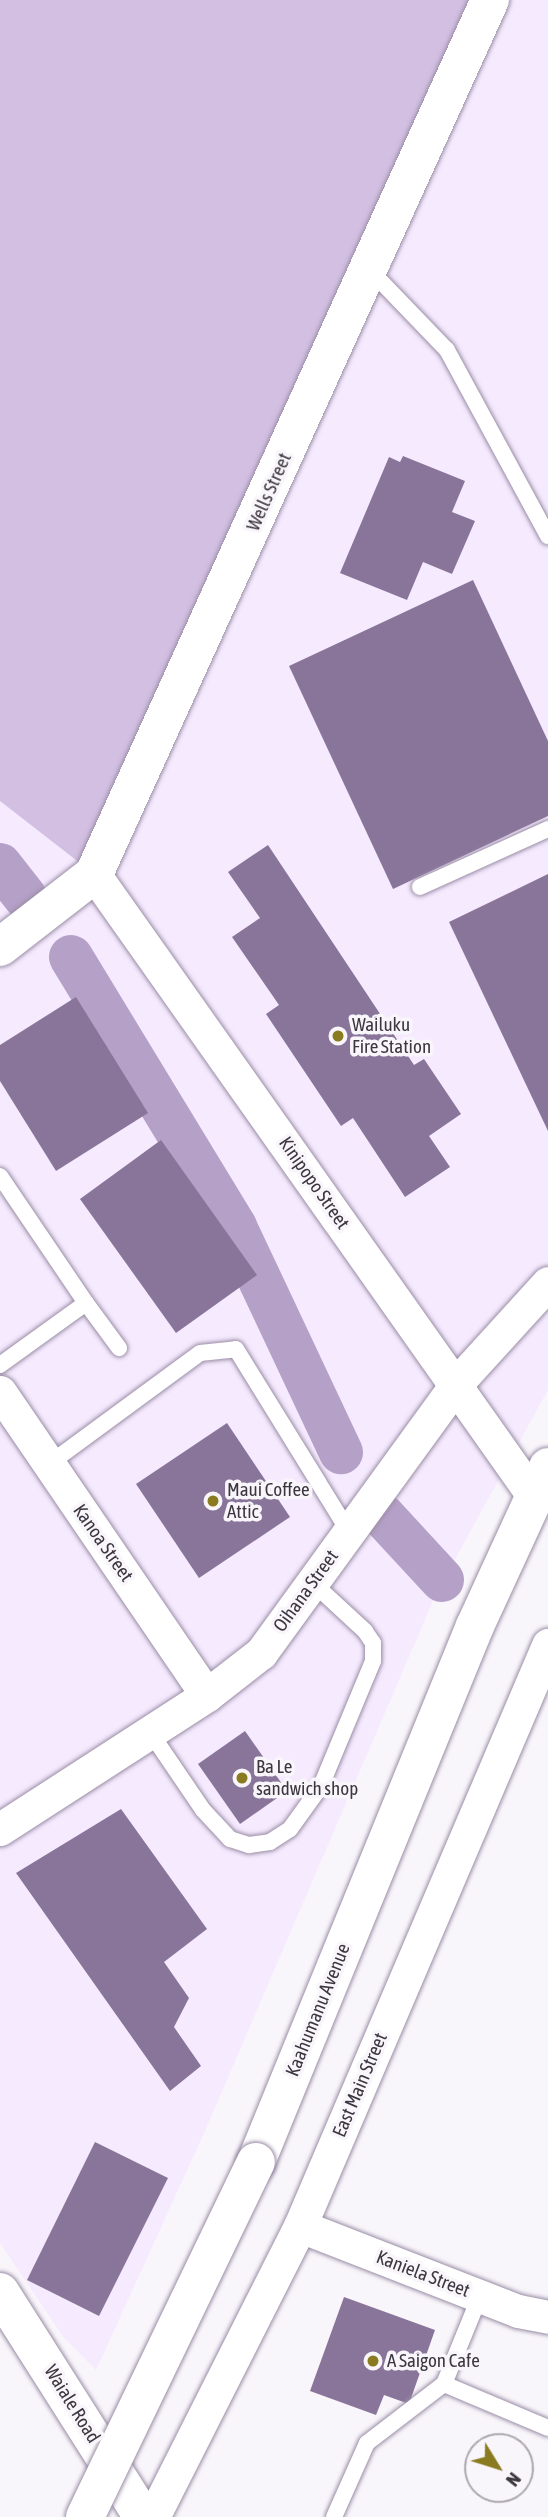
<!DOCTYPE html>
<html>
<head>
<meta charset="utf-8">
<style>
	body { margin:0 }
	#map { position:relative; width:548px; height:2517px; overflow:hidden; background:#f9f6fb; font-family:"Asap Condensed",sans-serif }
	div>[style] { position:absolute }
	.built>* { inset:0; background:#f5eafe }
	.green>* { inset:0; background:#d2bfe2 }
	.canal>* { height:44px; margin:-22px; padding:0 22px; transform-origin:22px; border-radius:22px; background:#b5a0c7 }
	.building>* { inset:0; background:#89759a }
	.roads { filter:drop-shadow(0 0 2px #9a8da6) drop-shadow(0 0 2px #9a8da6) }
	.lane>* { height:16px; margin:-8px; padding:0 8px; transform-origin:8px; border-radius:8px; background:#fff }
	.street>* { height:33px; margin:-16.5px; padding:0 16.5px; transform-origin:16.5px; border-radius:16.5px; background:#fff }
	.secondary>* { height:38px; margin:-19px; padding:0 19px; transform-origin:19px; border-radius:19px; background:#fff }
	.primary>* { height:38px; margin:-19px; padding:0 19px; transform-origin:19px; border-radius:19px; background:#fff }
	.bridges { filter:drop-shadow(0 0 2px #9a8da6) drop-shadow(0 0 2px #9a8da6) }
	.primary-bridge>* { height:38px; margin:-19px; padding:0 19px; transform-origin:19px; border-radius:19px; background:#fff }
	.dots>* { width:19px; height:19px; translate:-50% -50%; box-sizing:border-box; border:4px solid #f9f6fb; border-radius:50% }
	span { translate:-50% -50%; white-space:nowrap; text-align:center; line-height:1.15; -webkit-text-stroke:7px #f9f6fb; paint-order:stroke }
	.street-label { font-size:19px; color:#3c3640 }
	.poi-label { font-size:19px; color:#3c3640 }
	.left { translate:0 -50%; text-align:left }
	.north { position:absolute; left:464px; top:2433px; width:70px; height:70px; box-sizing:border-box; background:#f9f6fb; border:2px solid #ada9b0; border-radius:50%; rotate:128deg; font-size:19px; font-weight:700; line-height:28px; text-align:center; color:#3c3640 }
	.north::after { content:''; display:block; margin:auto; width:24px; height:32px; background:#8a7b20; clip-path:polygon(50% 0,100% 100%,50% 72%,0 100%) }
</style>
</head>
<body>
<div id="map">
	<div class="built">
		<i style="clip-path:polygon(490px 0,548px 0,548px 1390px,436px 1594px,205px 2131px,96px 2370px,64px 2338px,0 2243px,0 801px,94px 874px)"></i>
	</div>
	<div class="green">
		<i style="clip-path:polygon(0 0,490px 0,94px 874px,0 801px)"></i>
	</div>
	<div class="canal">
		<i style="left:0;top:865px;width:41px;rotate:52deg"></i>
		<i style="left:71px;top:957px;width:316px;rotate:58.7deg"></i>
		<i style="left:235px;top:1227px;width:249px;rotate:64.8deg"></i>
		<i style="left:383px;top:1516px;width:87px;rotate:47.3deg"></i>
	</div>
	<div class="building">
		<i style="clip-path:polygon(403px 456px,465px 481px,452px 512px,475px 521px,452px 574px,423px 562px,407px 600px,340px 573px,389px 457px,400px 462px)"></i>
		<i style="clip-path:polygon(473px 580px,548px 741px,548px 816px,393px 889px,289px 666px)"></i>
		<i style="clip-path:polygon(268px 845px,414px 1065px,424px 1059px,461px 1114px,429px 1136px,450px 1167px,405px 1197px,353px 1118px,341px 1126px,266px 1014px,279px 1005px,232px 937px,260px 918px,228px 872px)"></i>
		<i style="clip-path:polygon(548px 874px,548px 1131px,449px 922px)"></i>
		<i style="clip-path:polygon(76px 997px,148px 1113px,56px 1171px,0 1081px,0 1045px)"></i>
		<i style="clip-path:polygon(161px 1140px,257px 1275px,176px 1333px,80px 1199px)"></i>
		<i style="clip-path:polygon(227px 1423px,290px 1517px,199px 1578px,136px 1484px)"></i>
		<i style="clip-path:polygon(245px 1731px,287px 1791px,240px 1824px,198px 1764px)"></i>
		<i style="clip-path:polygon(121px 1809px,207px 1929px,164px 1962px,189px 1998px,174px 2027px,201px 2066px,170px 2091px,16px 1873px)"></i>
		<i style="clip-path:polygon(95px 2142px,168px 2178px,99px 2316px,27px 2280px)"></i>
		<i style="clip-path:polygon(344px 2297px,435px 2330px,409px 2404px,384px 2395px,376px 2415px,310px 2391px)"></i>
	</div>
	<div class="roads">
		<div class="lane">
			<i style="left:369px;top:269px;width:112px;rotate:46.1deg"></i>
			<i style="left:447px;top:350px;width:212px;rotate:61.5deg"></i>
			<i style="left:420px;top:887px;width:141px;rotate:-24.4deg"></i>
			<i style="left:0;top:1176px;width:153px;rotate:55.9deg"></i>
			<i style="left:0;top:1365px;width:106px;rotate:-35.8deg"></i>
			<i style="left:86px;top:1303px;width:56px;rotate:53.7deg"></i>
			<i style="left:49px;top:1464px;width:187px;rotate:-36.3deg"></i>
			<i style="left:200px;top:1353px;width:36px;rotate:-6deg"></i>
			<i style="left:236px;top:1349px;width:215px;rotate:58.3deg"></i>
			<i style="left:150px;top:1732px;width:94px;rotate:55.8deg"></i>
			<i style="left:203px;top:1810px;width:40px;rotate:47deg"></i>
			<i style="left:230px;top:1839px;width:20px;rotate:18deg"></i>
			<i style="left:249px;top:1845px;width:21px;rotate:-8deg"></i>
			<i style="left:270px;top:1842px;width:24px;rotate:-33deg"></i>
			<i style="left:290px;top:1829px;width:53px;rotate:-54.2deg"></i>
			<i style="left:321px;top:1786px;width:135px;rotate:-67.4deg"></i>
			<i style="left:373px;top:1661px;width:18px;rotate:-90deg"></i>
			<i style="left:373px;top:1643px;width:14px;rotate:-124deg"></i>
			<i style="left:365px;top:1631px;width:71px;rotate:-137.3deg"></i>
			<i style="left:444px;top:2384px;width:113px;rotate:22.9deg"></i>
			<i style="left:334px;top:2517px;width:81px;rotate:-66deg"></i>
			<i style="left:367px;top:2443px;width:97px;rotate:-37.5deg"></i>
			<i style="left:444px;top:2384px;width:95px;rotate:-67.8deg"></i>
		</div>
		<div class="street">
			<i style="left:94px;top:874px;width:759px;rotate:54.76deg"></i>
			<i style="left:0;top:1392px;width:367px;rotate:55.7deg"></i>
			<i style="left:0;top:1829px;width:247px;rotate:-32.9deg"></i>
			<i style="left:207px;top:1695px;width:68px;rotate:-37.9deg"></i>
			<i style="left:261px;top:1653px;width:334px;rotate:-54deg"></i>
			<i style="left:457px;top:1383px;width:135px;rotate:-47.7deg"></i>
			<i style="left:300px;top:2226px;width:234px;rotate:21.3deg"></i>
			<i style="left:518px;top:2311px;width:31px;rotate:11deg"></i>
			<i style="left:153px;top:2517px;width:326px;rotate:-63.2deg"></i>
			<i style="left:300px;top:2226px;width:632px;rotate:-66.88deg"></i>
		</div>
		<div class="secondary">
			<i style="left:0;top:947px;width:119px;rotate:-37.8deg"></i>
			<i style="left:94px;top:874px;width:960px;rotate:-65.63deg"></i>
			<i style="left:0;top:2292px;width:267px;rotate:57.6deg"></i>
		</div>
		<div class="primary">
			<i style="left:256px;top:2162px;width:579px;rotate:-67.78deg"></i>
			<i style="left:475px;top:1626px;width:175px;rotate:-65.3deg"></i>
		</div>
	</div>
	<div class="bridges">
		<div class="primary-bridge">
			<i style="left:85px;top:2517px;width:394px;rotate:-64.3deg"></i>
		</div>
	</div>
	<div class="dots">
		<i style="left:338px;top:1036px;background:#8a7b20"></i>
		<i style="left:213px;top:1501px;background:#8a7b20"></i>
		<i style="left:242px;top:1778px;background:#8a7b20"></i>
		<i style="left:373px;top:2361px;background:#8a7b20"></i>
	</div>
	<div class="street-label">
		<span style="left:269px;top:492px;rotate:-66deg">Wells Street</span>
		<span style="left:314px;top:1183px;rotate:55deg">Kinipopo Street</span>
		<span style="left:103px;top:1543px;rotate:55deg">Kanoa Street</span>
		<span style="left:306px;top:1591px;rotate:-54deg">Oihana Street</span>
		<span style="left:318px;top:2010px;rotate:-68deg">Kaahumanu Avenue</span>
		<span style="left:360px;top:2085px;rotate:-67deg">East Main Street</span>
		<span style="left:423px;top:2274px;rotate:21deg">Kaniela Street</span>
		<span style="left:72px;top:2404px;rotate:58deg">Waiale Road</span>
	</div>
	<div class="poi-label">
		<span class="left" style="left:352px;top:1036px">Wailuku<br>Fire Station</span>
		<span class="left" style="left:227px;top:1501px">Maui Coffee<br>Attic</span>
		<span class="left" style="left:256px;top:1778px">Ba Le<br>sandwich shop</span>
		<span class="left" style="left:387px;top:2361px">A Saigon Cafe</span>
	</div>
	<div class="north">N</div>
</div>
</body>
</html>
